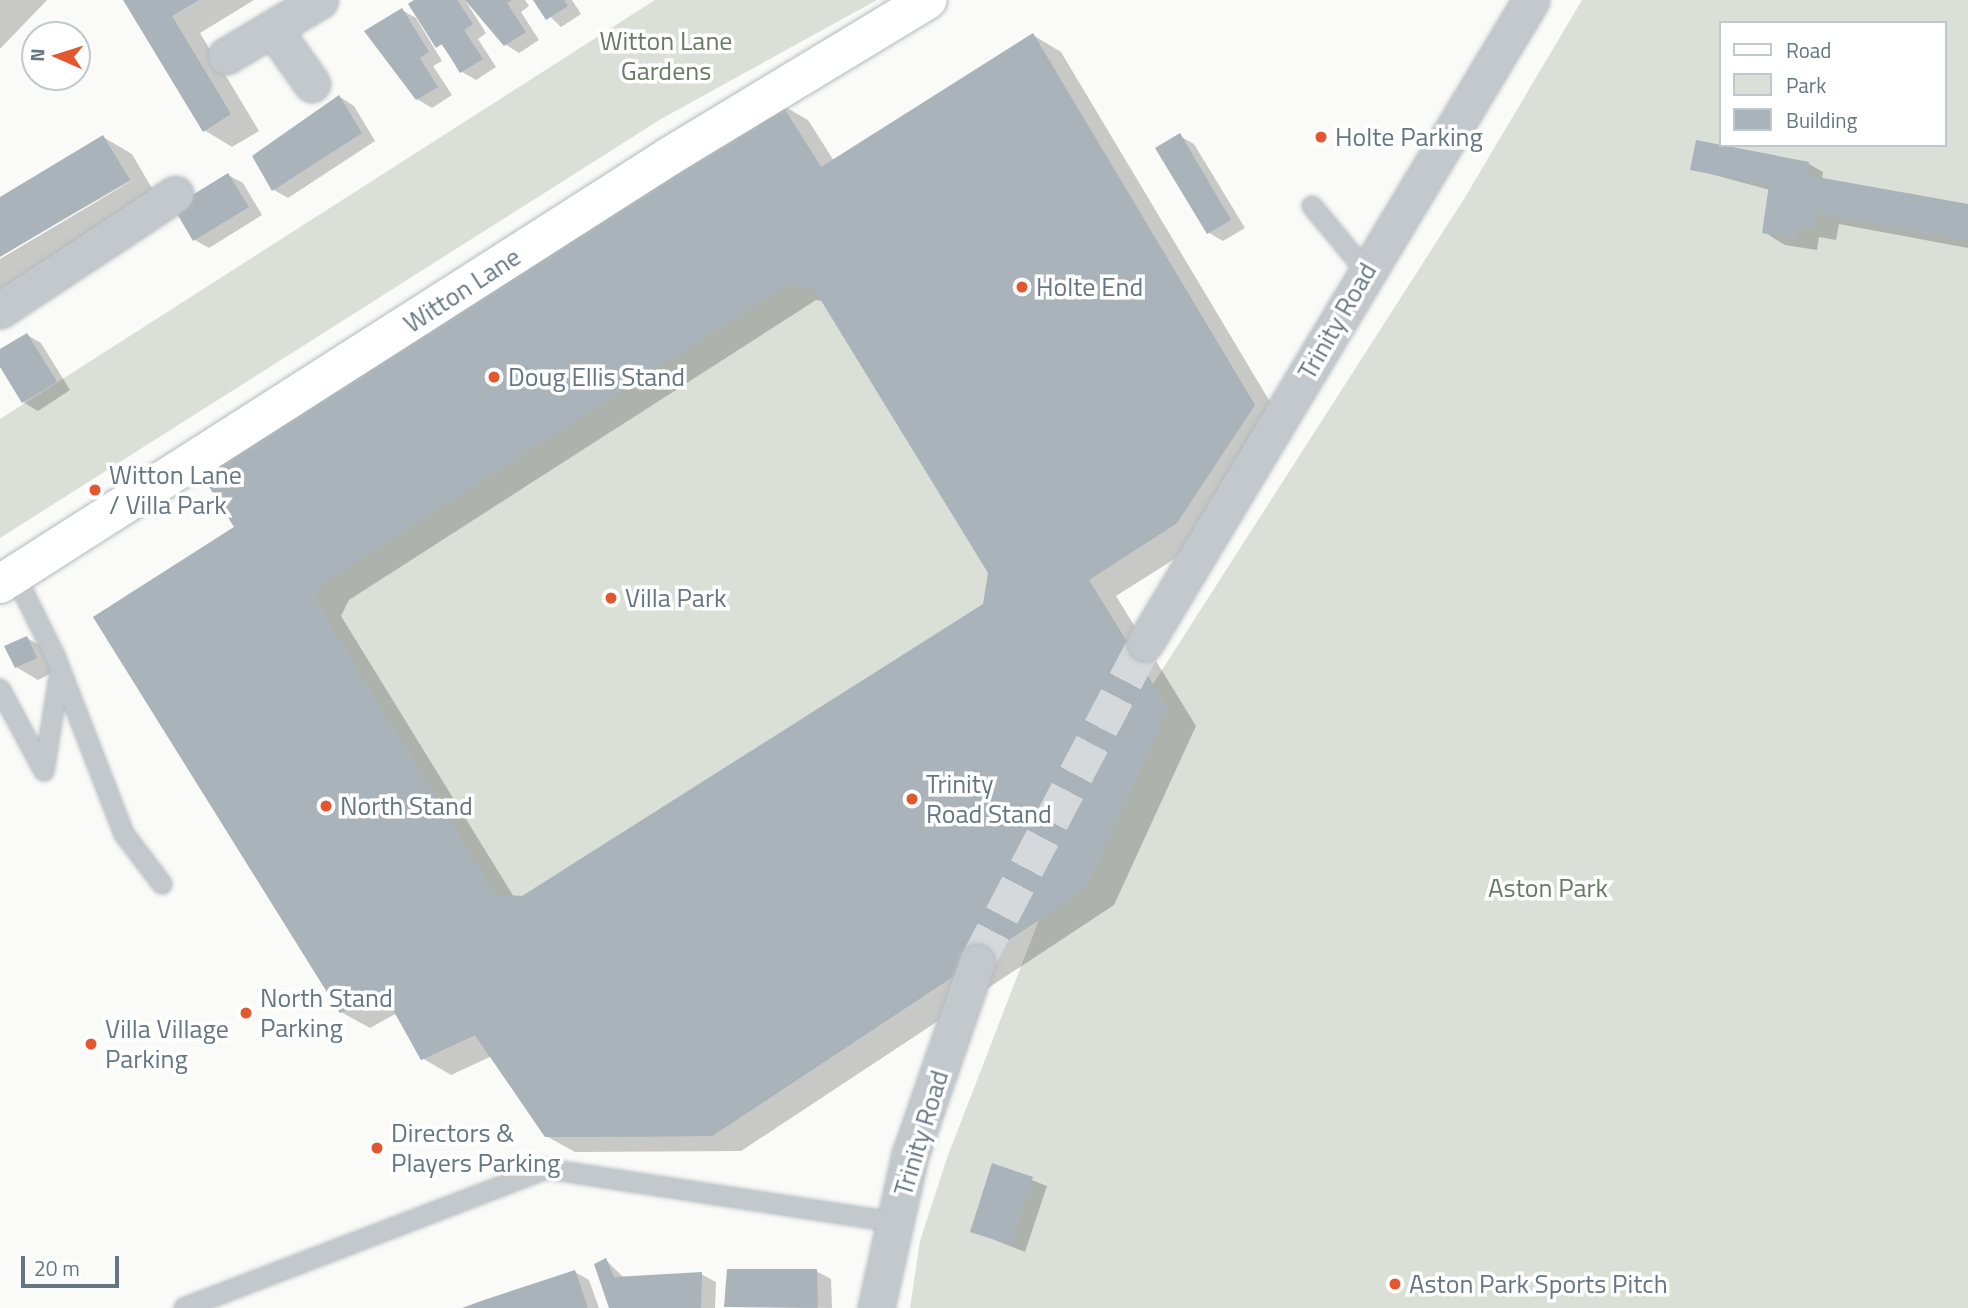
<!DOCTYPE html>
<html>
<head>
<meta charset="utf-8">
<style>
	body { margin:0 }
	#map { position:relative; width:1968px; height:1308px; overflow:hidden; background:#fafaf8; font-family:"Titillium Web",sans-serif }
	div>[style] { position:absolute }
	.green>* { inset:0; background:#dadfd7 }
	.shadow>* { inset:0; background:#0003 }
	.building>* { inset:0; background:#aab3b9 }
	.street-tunnel>* { height:35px; margin-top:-17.5px; transform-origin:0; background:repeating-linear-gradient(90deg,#d5d9db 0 35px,transparent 0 53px) }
	.roads { filter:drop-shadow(0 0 2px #b3babf) drop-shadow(0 0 2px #b3babf) }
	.lane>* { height:18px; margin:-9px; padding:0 9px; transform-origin:9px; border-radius:9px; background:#c3c8cc }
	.street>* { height:35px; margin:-17.5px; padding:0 17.5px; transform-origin:17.5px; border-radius:17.5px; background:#c3c8cc }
	.secondary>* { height:38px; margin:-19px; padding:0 19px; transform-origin:19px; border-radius:19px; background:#fff }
	.dots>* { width:19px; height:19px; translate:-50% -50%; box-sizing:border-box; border:4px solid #fff; border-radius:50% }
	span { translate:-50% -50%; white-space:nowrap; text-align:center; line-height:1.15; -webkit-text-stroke:7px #fff; paint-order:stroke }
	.park-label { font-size:26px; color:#687a64 }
	.poi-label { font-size:26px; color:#657683 }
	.left { translate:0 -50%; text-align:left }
	.street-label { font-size:26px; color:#657683 }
	.legend { position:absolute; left:1719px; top:21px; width:228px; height:126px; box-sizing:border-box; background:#fff; border:2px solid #c1c8cd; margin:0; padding:9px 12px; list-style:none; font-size:21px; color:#657683 }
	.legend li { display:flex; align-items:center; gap:14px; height:35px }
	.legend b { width:35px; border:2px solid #c1c8cd }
	.north { position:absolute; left:21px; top:21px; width:70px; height:70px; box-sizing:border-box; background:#fff; border:2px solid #c1c8cd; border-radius:50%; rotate:273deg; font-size:19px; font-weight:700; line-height:28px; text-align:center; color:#657683 }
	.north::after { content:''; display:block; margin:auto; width:24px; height:32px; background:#e4572e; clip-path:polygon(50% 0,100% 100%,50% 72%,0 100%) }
	.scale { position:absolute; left:21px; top:1256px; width:98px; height:32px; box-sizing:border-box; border:4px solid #657683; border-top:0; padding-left:9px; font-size:21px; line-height:24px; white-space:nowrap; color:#657683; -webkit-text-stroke:5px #fff; paint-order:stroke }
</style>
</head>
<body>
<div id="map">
	<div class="green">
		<i style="clip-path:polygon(655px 0,877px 0,661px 119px,0 538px,0 419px)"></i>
		<i style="clip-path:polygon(evenodd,1582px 0,1968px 0,1968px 1308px,910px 1308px,920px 1241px,947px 1158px,1039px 920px,712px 1136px,545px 1137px,475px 1035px,421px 1060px,382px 990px,340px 1013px,93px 617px,234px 527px,198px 469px,780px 102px,821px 167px,1177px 523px,1089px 580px,1153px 684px,1464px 199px,1582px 0,1721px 23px,1945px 23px,1945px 145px,1721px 145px,1721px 23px)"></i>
	</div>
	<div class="shadow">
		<i style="clip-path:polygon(0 0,47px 0,0 49px)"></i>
		<i style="clip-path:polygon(125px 0,254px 0,200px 33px,259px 131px,232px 147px,204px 130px)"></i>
		<i style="clip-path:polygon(417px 0,465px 0,486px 33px,478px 39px,496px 67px,476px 80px,462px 72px,411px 4px)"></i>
		<i style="clip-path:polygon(470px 0,525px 0,529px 6px,521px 12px,539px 40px,519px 53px,505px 44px)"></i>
		<i style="clip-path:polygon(533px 0,572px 0,581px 14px,561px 27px)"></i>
		<i style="clip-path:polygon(402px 10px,416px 18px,442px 61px,433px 66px,452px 95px,432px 108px,417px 99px)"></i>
		<i style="clip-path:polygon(evenodd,1033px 35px,1061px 52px,1282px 422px,1206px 539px,1116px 596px,1196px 726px,1114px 905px,741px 1151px,575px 1152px,546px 1136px,492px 1056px,451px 1075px,422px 1058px,397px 1013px,370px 1028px,341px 1012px,237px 528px,780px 104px,808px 120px,834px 161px,1033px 35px,816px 300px,823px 301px,990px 572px,984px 605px,523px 898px,514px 897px,341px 616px,349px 600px,816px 300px)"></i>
		<i style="clip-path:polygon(340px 97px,354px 106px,375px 141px,288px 198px,274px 190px,315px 120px,312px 114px)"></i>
		<i style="clip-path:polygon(1180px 136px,1194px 144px,1245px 228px,1223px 241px,1209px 233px,1158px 149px)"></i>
		<i style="clip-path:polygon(103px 137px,132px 154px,157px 197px,0 290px,0 259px,138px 177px,0 255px,0 199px)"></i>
		<i style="clip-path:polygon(1697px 142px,1809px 164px,1823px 172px,1822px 179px,1968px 206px,1968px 248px,1839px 224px,1836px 240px,1819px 237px,1817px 250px,1785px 245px,1764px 232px,1770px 190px,1692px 169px)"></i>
		<i style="clip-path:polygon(228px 175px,243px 183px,262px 215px,209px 248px,195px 240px,175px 208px)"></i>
		<i style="clip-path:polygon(27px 335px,41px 343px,70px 390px,38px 411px,23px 402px,0 364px,0 351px)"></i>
		<i style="clip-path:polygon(27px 638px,48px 650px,58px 670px,38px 680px,16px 667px)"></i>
		<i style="clip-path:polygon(994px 1165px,1047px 1186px,1025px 1252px,972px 1231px)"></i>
		<i style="clip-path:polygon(606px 1260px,624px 1278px,701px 1274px,716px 1282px,715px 1308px,611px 1308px)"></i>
		<i style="clip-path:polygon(816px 1271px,831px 1279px,832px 1308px,726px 1306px)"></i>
		<i style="clip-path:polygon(575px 1272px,589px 1280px,599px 1308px,466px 1308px)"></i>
	</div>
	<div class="building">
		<i style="clip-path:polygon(123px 0,199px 0,172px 16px,231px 114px,203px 132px)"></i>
		<i style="clip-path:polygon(414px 0,457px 0,473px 24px,464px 30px,483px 59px,460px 73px,442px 44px,436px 48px,408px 4px)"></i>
		<i style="clip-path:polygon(465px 0,512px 0,507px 3px,526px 32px,504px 46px)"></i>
		<i style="clip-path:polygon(533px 0,564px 0,568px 6px,546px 20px)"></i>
		<i style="clip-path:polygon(402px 8px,429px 52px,420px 58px,438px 87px,416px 100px,364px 31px)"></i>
		<i style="clip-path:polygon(evenodd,1033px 33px,1255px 405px,1177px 523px,1088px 580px,1168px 709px,1085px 889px,712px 1136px,545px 1137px,475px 1035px,421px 1060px,382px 990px,340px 1013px,93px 617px,234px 527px,198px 469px,780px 102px,821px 167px,1033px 33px,787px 285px,814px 289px,988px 573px,983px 604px,522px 896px,495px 894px,314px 599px,321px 584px,787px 285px)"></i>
		<i style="clip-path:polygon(339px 95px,362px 133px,272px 191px,252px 156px)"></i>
		<i style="clip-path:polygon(1180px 133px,1231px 220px,1207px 234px,1155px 148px)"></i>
		<i style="clip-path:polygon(103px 135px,130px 180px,0 257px,0 197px)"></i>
		<i style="clip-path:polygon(1696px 140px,1809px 162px,1806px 175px,1968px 204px,1968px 241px,1818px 213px,1815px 229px,1798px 225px,1795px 239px,1762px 233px,1769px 185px,1690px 170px)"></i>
		<i style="clip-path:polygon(228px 173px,249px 207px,193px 241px,173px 207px)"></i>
		<i style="clip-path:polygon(27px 333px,57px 382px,22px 403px,0 367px,0 349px)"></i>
		<i style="clip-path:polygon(27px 636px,37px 658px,15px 668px,4px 646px)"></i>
		<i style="clip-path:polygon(992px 1163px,1033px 1177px,1011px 1245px,970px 1232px)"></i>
		<i style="clip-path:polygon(606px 1258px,614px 1277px,702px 1272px,701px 1308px,609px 1308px,594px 1264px)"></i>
		<i style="clip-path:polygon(727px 1269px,817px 1269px,818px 1308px,724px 1307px)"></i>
		<i style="clip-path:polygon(575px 1270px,588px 1308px,462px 1308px,481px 1301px)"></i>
	</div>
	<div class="street-tunnel">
		<i style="left:977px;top:962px;width:361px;rotate:-62.2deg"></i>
	</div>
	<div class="roads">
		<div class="lane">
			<i style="left:1312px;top:206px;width:85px;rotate:50.3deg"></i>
			<i style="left:15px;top:575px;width:90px;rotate:63.7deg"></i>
			<i style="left:55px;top:656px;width:191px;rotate:68.8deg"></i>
			<i style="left:124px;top:834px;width:63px;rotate:52.8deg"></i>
			<i style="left:0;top:689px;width:93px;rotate:61.8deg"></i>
			<i style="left:44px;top:771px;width:101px;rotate:-80.9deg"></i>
			<i style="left:184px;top:1308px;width:389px;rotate:-21deg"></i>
			<i style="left:547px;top:1169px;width:352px;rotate:8.7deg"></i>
		</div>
		<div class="street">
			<i style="left:273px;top:29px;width:67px;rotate:54.7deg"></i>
			<i style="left:226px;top:56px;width:109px;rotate:-30.8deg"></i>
			<i style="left:0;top:310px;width:210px;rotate:-33.5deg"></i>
			<i style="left:1145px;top:643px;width:750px;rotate:-59.02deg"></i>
			<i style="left:876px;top:1308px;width:157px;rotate:-77.5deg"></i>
			<i style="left:910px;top:1155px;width:204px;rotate:-70.9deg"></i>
		</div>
		<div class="secondary">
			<i style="left:0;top:584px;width:795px;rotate:-32.57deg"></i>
			<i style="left:670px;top:156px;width:301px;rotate:-31.2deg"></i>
		</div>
	</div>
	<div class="dots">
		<i style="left:1321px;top:137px;background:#e4572e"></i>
		<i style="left:1022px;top:287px;background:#e4572e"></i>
		<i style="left:494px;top:377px;background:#e4572e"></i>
		<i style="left:95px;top:490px;background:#e4572e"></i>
		<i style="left:611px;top:598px;background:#e4572e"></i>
		<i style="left:912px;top:799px;background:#e4572e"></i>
		<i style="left:326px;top:806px;background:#e4572e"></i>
		<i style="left:246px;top:1013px;background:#e4572e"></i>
		<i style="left:91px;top:1044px;background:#e4572e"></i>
		<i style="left:377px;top:1148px;background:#e4572e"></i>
		<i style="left:1395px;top:1284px;background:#e4572e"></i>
	</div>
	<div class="park-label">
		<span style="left:666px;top:56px">Witton Lane<br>Gardens</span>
		<span style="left:1548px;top:888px">Aston Park</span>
	</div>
	<div class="poi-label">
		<span class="left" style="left:1335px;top:137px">Holte Parking</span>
		<span class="left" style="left:1036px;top:287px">Holte End</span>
		<span class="left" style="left:508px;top:377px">Doug Ellis Stand</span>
		<span class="left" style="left:109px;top:490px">Witton Lane<br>/ Villa Park</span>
		<span class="left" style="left:625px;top:598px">Villa Park</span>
		<span class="left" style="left:926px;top:799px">Trinity<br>Road Stand</span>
		<span class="left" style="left:340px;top:806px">North Stand</span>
		<span class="left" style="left:260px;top:1013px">North Stand<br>Parking</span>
		<span class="left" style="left:105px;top:1044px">Villa Village<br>Parking</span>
		<span class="left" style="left:391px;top:1148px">Directors &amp;<br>Players Parking</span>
		<span class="left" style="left:1409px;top:1284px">Aston Park Sports Pitch</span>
	</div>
	<div class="street-label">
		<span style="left:462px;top:290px;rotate:-33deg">Witton Lane</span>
		<span style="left:1337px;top:321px;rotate:-60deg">Trinity Road</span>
		<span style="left:921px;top:1133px;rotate:-73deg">Trinity Road</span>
	</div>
	<ul class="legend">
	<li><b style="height:9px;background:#fff"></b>Road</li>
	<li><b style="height:19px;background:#dadfd7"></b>Park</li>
	<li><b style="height:19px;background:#aab3b9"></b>Building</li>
	</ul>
	<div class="north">N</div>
	<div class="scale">20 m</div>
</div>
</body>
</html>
